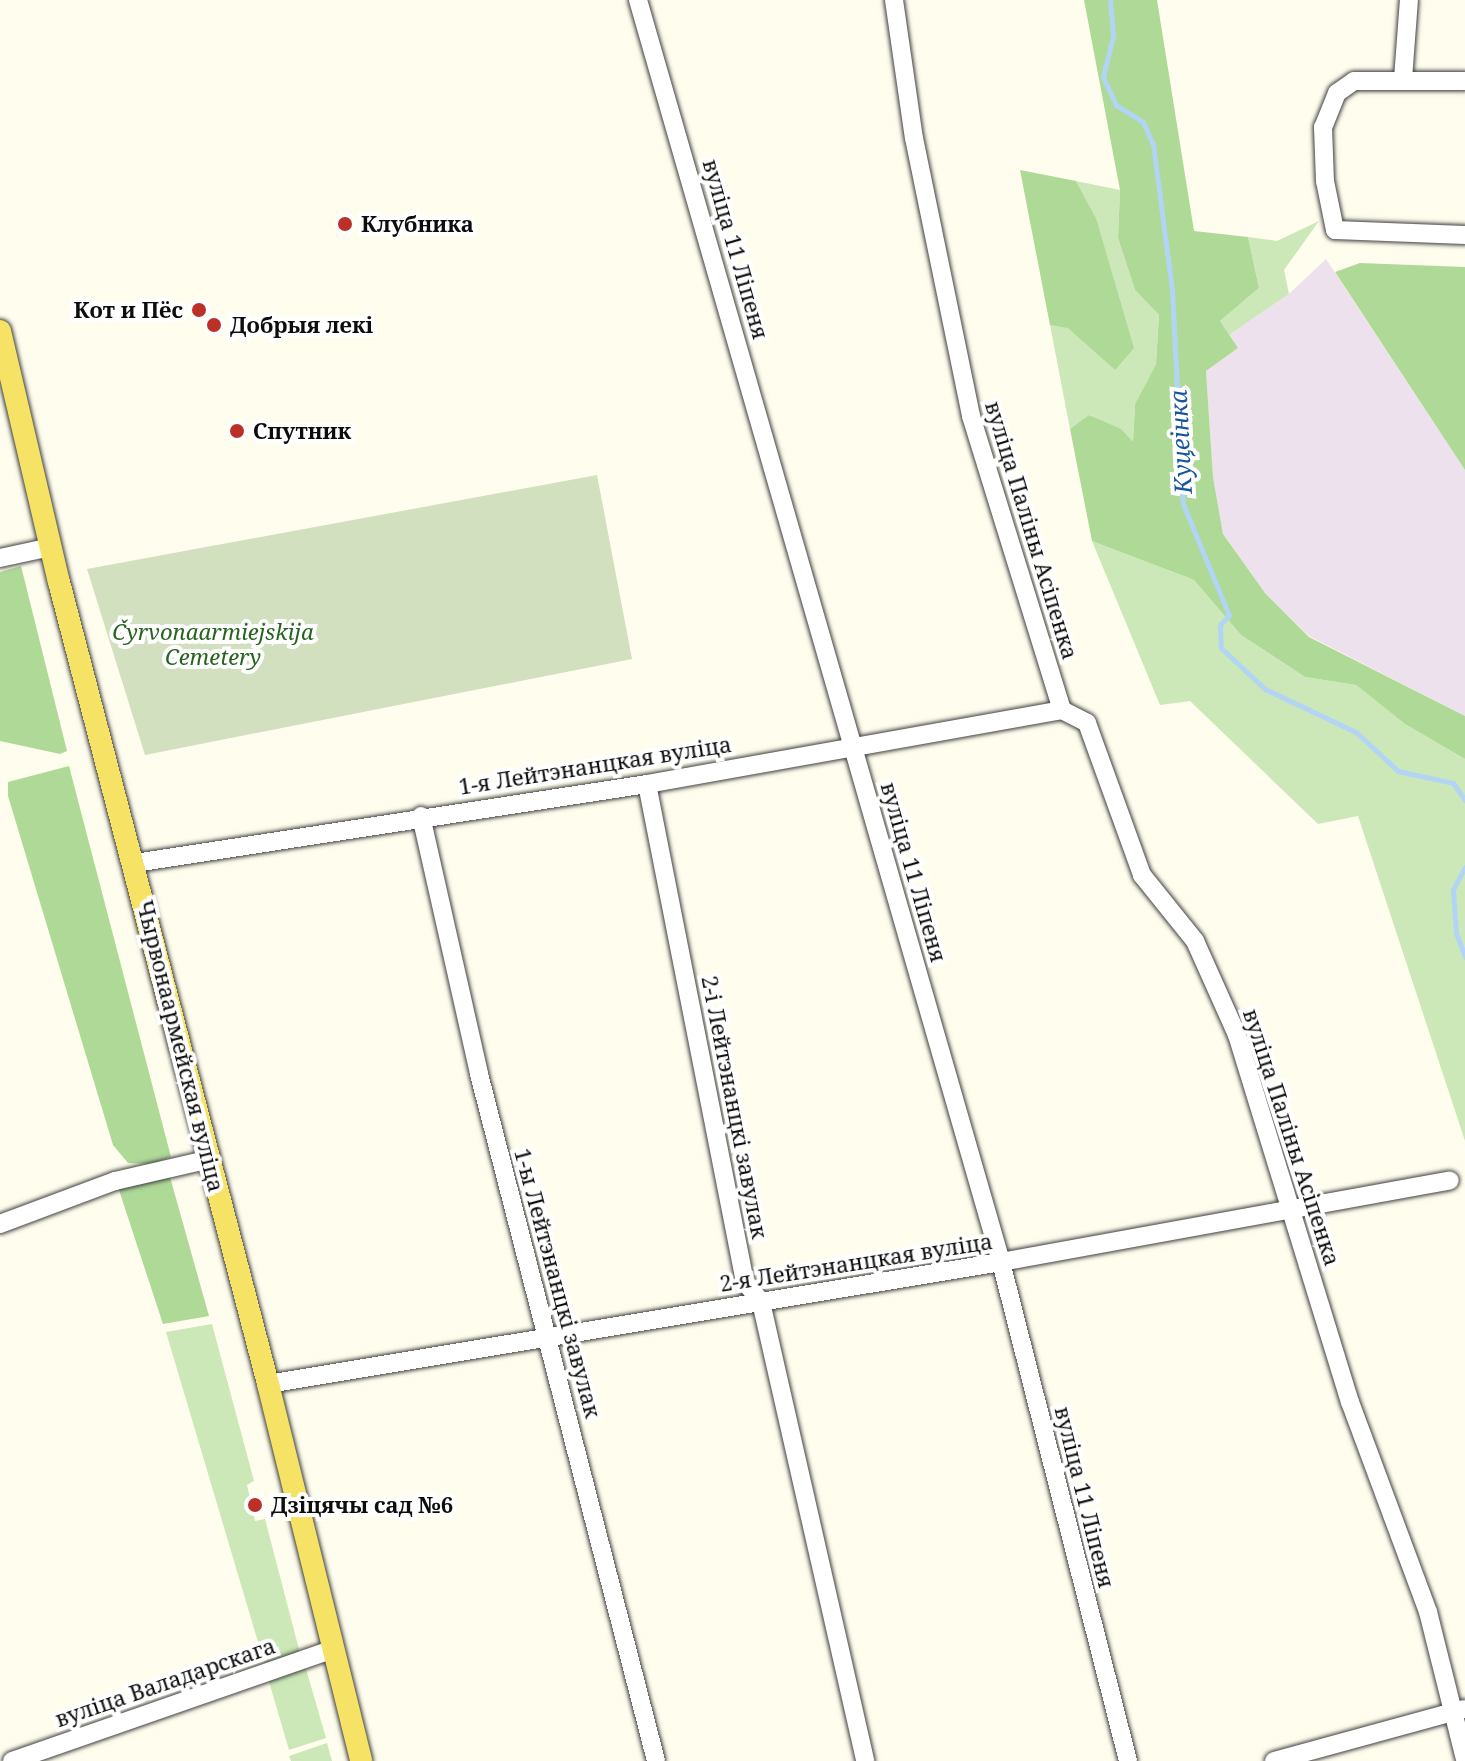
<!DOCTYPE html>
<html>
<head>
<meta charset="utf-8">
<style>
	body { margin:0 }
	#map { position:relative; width:1465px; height:1761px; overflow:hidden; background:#fffded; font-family:"Noto Serif",serif }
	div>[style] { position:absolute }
	.industrial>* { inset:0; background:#ece1ec }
	.green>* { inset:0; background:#cce8b8 }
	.forest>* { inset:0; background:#aed997 }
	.cemetery>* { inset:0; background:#d2e0bf }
	.stream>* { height:5px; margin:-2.5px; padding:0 2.5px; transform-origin:2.5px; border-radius:2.5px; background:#b3d5f5 }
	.roads { filter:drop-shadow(0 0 2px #404040) drop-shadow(0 0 2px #404040) }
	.minor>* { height:18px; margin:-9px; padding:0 9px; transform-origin:9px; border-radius:9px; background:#fff }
	.major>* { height:22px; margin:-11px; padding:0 11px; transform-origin:11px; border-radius:11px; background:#f6e366 }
	.dots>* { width:22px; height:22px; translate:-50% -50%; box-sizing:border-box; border:4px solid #fff; border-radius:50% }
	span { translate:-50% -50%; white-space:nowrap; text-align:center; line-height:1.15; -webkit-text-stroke:8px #fff; paint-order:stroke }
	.poi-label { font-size:22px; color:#0d0d0d; font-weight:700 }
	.left { translate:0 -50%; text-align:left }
	.right { translate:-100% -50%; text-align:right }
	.street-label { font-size:22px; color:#0d0d0d }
	.park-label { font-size:22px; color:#25641e; font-style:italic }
	.water-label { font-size:24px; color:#18559d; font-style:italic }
</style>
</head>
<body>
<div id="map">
	<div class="industrial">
		<i style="clip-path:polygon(1326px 259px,1465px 470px,1465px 716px,1309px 636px,1265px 593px,1223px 534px,1213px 477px,1206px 371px,1238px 348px,1229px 335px,1289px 294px)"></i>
	</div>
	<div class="green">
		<i style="clip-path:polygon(1076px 181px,1120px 190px,1118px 238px,1135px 290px,1159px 315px,1156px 364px,1135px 404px,1133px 443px,1090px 415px,1070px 429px,1050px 325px,1068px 327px,1115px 370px,1096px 218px)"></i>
		<i style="clip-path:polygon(1319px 221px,1284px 270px,1289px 294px,1229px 335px,1220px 321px,1259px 288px,1248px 237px,1277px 241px)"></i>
		<i style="clip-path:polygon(1092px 541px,1194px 580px,1241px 635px,1305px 677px,1356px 685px,1405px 724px,1465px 759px,1465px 1141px,1358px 816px,1318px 824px,1190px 701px,1160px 705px)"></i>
		<i style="clip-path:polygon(212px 1324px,254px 1481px,247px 1485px,255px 1521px,265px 1519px,301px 1657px,266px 1669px,166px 1332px)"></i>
		<i style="clip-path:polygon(304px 1662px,326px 1738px,289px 1750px,267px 1675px)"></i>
		<i style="clip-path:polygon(327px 1743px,332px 1761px,291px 1761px,289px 1756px)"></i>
	</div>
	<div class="forest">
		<i style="clip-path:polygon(1084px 0,1157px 0,1194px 231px,1248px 237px,1259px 288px,1220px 321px,1238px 348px,1206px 371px,1213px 477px,1223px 534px,1265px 593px,1309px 637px,1465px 716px,1465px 759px,1405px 724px,1356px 685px,1305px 677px,1241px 635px,1194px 580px,1092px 541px,1070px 429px,1089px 415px,1121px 429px,1133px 442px,1135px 404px,1156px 364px,1159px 315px,1135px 290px,1118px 238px,1120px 190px)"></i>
		<i style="clip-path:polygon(1020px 170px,1076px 181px,1096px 218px,1134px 348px,1115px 370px,1068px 328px,1050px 325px)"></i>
		<i style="clip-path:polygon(1360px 263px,1465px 267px,1465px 470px,1335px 272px)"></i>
		<i style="clip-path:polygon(21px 566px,67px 751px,60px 754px,0 741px,0 572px)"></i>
		<i style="clip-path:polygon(69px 766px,171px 1157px,151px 1164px,128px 1163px,113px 1145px,8px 796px,8px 782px)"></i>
		<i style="clip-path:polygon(170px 1177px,209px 1316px,163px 1324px,117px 1184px)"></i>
	</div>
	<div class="cemetery">
		<i style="clip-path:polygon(597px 475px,632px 659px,145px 755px,87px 569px)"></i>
	</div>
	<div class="stream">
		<i style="left:1110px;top:0;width:36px;rotate:85deg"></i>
		<i style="left:1113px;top:36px;width:42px;rotate:103.7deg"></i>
		<i style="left:1103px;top:77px;width:31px;rotate:65deg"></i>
		<i style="left:1116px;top:105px;width:32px;rotate:32deg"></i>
		<i style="left:1143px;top:122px;width:24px;rotate:66deg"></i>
		<i style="left:1153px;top:144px;width:147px;rotate:82.6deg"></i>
		<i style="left:1172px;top:290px;width:214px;rotate:87.1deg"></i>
		<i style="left:1183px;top:504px;width:120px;rotate:67.5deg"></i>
		<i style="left:1229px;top:615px;width:13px;rotate:132deg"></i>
		<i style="left:1220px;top:625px;width:23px;rotate:88deg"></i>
		<i style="left:1221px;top:648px;width:60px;rotate:43deg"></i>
		<i style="left:1265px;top:689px;width:101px;rotate:25.3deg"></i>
		<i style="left:1356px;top:732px;width:57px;rotate:42.9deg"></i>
		<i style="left:1398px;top:771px;width:56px;rotate:12.3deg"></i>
		<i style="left:1453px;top:783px;width:21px;rotate:55deg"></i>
		<i style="left:1465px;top:867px;width:26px;rotate:118deg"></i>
		<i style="left:1453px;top:890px;width:43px;rotate:86deg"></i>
		<i style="left:1456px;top:933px;width:26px;rotate:69deg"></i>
	</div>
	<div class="roads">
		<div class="minor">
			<i style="left:638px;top:0;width:1313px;rotate:73.95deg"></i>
			<i style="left:1001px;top:1262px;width:515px;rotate:75.72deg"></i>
			<i style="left:894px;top:0;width:139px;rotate:81.8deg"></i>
			<i style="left:914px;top:138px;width:284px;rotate:78.4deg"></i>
			<i style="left:971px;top:416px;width:308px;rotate:72.8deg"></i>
			<i style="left:1062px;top:710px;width:28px;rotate:27deg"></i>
			<i style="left:1087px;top:723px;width:162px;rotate:70.1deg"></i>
			<i style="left:1142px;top:875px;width:85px;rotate:51.2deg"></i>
			<i style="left:1195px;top:941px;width:103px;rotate:65.9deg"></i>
			<i style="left:1237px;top:1035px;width:384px;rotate:72.9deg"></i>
			<i style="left:1350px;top:1402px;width:224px;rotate:69.6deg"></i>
			<i style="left:1428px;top:1612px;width:152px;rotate:75.9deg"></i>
			<i style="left:1403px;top:79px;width:79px;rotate:-85.7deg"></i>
			<i style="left:1465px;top:81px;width:111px;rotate:180deg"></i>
			<i style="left:1354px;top:81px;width:21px;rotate:145deg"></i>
			<i style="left:1337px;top:93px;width:37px;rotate:112deg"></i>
			<i style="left:1323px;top:127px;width:54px;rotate:87.9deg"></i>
			<i style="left:1325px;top:181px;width:50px;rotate:78.5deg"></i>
			<i style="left:1335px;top:230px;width:130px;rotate:2.2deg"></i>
			<i style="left:0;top:558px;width:52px;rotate:-12.2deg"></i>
			<i style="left:647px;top:784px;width:508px;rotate:78.87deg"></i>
			<i style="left:745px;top:1282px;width:26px;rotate:51deg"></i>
			<i style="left:761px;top:1302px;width:471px;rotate:77.2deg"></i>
			<i style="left:421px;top:816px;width:264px;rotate:77.3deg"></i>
			<i style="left:479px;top:1074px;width:709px;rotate:75.55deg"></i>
			<i style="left:135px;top:863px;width:518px;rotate:-8.77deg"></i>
			<i style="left:647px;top:784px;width:422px;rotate:-10.1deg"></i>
			<i style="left:0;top:1224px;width:123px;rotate:-20.5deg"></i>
			<i style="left:115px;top:1181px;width:98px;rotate:-13deg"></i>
			<i style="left:268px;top:1384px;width:743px;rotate:-9.45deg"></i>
			<i style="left:1001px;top:1262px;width:456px;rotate:-10.3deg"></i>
			<i style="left:12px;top:1761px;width:340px;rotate:-19.2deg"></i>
			<i style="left:1274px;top:1761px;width:197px;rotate:-15.3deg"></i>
		</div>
		<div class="major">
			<i style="left:0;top:331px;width:258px;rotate:76.8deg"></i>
			<i style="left:59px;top:582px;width:829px;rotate:75.39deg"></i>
			<i style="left:268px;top:1384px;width:388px;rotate:76.1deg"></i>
		</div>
	</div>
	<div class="dots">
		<i style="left:345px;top:224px;background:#bb3027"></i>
		<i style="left:199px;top:310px;background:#bb3027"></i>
		<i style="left:214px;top:325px;background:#bb3027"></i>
		<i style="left:237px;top:431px;background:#bb3027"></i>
		<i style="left:255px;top:1505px;background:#bb3027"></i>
	</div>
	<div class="poi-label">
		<span class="left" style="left:361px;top:224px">Клубника</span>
		<span class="right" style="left:183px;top:310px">Кот и Пёс</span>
		<span class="left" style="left:230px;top:325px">Добрыя лекі</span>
		<span class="left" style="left:253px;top:431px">Спутник</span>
		<span class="left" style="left:271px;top:1505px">Дзіцячы сад №6</span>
	</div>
	<div class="street-label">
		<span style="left:736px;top:249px;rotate:74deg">вуліца 11 Ліпеня</span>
		<span style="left:1032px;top:530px;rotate:73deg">вуліца Паліны Асіпенка</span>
		<span style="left:595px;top:765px;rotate:-9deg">1-я Лейтэнанцкая вуліца</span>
		<span style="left:914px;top:872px;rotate:74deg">вуліца 11 Ліпеня</span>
		<span style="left:181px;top:1046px;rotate:76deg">Чырвонаармейская вуліца</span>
		<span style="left:735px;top:1107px;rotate:79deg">2-і Лейтэнанцкі завулак</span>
		<span style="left:1292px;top:1137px;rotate:72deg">вуліца Паліны Асіпенка</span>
		<span style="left:856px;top:1262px;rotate:-9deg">2-я Лейтэнанцкая вуліца</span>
		<span style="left:558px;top:1283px;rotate:75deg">1-ы Лейтэнанцкі завулак</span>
		<span style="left:1085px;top:1497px;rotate:76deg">вуліца 11 Ліпеня</span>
		<span style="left:165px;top:1682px;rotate:-19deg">вуліца Валадарскага</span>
	</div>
	<div class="park-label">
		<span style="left:213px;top:644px">Čyrvonaarmiejskija<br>Cemetery</span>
	</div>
	<div class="water-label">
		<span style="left:1180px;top:442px;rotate:-93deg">Куцеінка</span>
	</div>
</div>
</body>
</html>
